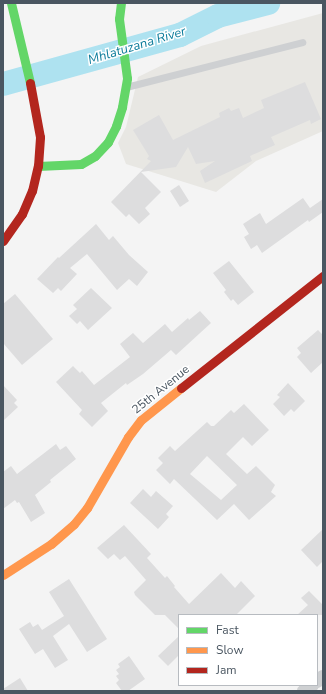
<!DOCTYPE html>
<html>
<head>
<meta charset="utf-8">
<style>
	body { margin:0 }
	#map { position:relative; width:326px; height:694px; overflow:hidden; background:#f4f4f4; font-family:"Nunito Sans",sans-serif }
	div>[style] { position:absolute }
	.commercial>* { inset:0; background:#e8e7e3 }
	.river>* { height:24px; margin:-12px; padding:0 12px; transform-origin:12px; border-radius:12px; background:#aee2f0 }
	.building>* { inset:0; background:#ddddde }
	.lane>* { height:7px; margin:-3.5px; padding:0 3.5px; transform-origin:3.5px; border-radius:3.5px; background:#ced0d2 }
	.street>* { height:14px; margin:-7px; padding:0 7px; transform-origin:7px; border-radius:7px; background:#ced0d2 }
	.fast>* { height:9px; margin:-4.5px; padding:0 4.5px; transform-origin:4.5px; border-radius:4.5px; background:#63d668 }
	.slow>* { height:9px; margin:-4.5px; padding:0 4.5px; transform-origin:4.5px; border-radius:4.5px; background:#ff974d }
	.jam>* { height:9px; margin:-4.5px; padding:0 4.5px; transform-origin:4.5px; border-radius:4.5px; background:#b3261e }
	span { translate:-50% -50%; white-space:nowrap; text-align:center; line-height:1.15; -webkit-text-stroke:3px #fff; paint-order:stroke }
	.street-label { font-size:12px; color:#4a5661 }
	.water-label { font-size:13px; color:#0c7c9b; font-style:italic }
	.frame { position:absolute; inset:0; border:4px solid #4a5661; pointer-events:none }
	.legend { position:absolute; left:178px; top:614px; width:140px; height:72px; box-sizing:border-box; background:#fff; border:1px solid #b7bbc0; margin:0; padding:5px 7px; list-style:none; font-size:12px; color:#4a5661 }
	.legend li { display:flex; align-items:center; gap:8px; height:20px }
	.legend b { width:20px; border:1px solid #b7bbc0 }
</style>
</head>
<body>
<div id="map">
	<div class="commercial">
		<i style="clip-path:polygon(323px 13px,323px 131px,256px 161px,216px 192px,126px 164px,118px 143px,126px 127px,138px 77px,201px 46px)"></i>
	</div>
	<div class="river">
		<i style="left:3px;top:84px;width:184px;rotate:-15.5deg"></i>
		<i style="left:180px;top:35px;width:42px;rotate:-26.6deg"></i>
		<i style="left:218px;top:16px;width:52px;rotate:-14.6deg"></i>
	</div>
	<div class="building">
		<i style="clip-path:polygon(305px 82px,321px 119px,311px 124px,310px 120px,271px 137px,275px 145px,250px 156px,252px 161px,205px 183px,200px 171px,215px 161px,196px 164px,188px 147px,176px 167px,141px 172px,161px 192px,145px 208px,150px 214px,139px 224px,129px 214px,126px 217px,111px 202px,151px 161px,147px 159px,149px 156px,133px 130px,159px 115px,173px 140px,220px 117px,219px 113px,229px 108px,231px 111px,239px 108px,243px 118px,264px 108px,261px 100px)"></i>
		<i style="clip-path:polygon(179px 185px,189px 201px,180px 207px,170px 191px)"></i>
		<i style="clip-path:polygon(303px 198px,310px 208px,323px 199px,323px 212px,309px 222px,308px 220px,262px 253px,257px 245px,251px 249px,244px 237px,249px 234px,243px 224px,260px 213px,266px 224px)"></i>
		<i style="clip-path:polygon(96px 224px,109px 240px,113px 236px,129px 255px,148px 272px,137px 286px,129px 279px,117px 290px,87px 254px,70px 268px,77px 274px,61px 291px,58px 288px,53px 293px,37px 279px,58px 257px,59px 258px)"></i>
		<i style="clip-path:polygon(229px 261px,254px 292px,238px 305px,233px 299px,231px 301px,224px 292px,226px 290px,213px 273px)"></i>
		<i style="clip-path:polygon(91px 288px,112px 308px,88px 330px,80px 321px,77px 324px,69px 316px,77px 309px,73px 305px)"></i>
		<i style="clip-path:polygon(15px 294px,53px 339px,22px 365px,3px 343px,3px 304px)"></i>
		<i style="clip-path:polygon(200px 311px,211px 323px,176px 355px,171px 350px,143px 374px,127px 385px,126px 383px,101px 403px,108px 411px,92px 427px,79px 414px,82px 410px,56px 382px,73px 366px,80px 373px,82px 371px,94px 385px,130px 357px,120px 344px,133px 333px,143px 343px,165px 324px,172px 332px,188px 318px,189px 320px)"></i>
		<i style="clip-path:polygon(318px 330px,323px 335px,323px 362px,311px 373px,297px 357px,301px 353px,297px 348px)"></i>
		<i style="clip-path:polygon(288px 383px,305px 401px,294px 412px,291px 409px,284px 416px,273px 404px,280px 397px,277px 395px)"></i>
		<i style="clip-path:polygon(3px 385px,17px 400px,14px 403px,18px 407px,3px 421px)"></i>
		<i style="clip-path:polygon(evenodd,244px 404px,269px 430px,252px 446px,243px 437px,226px 454px,247px 474px,256px 466px,275px 485px,271px 492px,276px 496px,249px 520px,234px 504px,217px 520px,174px 479px,170px 484px,156px 470px,163px 463px,158px 458px,170px 446px,175px 451px,207px 422px,211px 426px,214px 426px,231px 410px,234px 413px,244px 404px,207px 456px,237px 485px,221px 500px,190px 474px,207px 456px)"></i>
		<i style="clip-path:polygon(56px 444px,60px 450px,66px 446px,76px 459px,50px 480px,51px 482px,35px 495px,45px 513px,31px 522px,19px 502px,17px 503px,15px 500px,3px 509px,3px 472px,11px 466px,17px 474px)"></i>
		<i style="clip-path:polygon(143px 489px,151px 497px,156px 491px,173px 506px,166px 514px,169px 517px,158px 529px,130px 503px)"></i>
		<i style="clip-path:polygon(124px 525px,151px 554px,147px 558px,165px 578px,167px 576px,175px 586px,174px 587px,189px 604px,221px 573px,235px 588px,241px 581px,255px 596px,236px 615px,179px 615px,179px 629px,165px 615px,155px 615px,135px 595px,134px 592px,146px 580px,125px 556px,120px 560px,114px 554px,108px 559px,97px 548px)"></i>
		<i style="clip-path:polygon(323px 529px,323px 561px,317px 567px,301px 550px)"></i>
		<i style="clip-path:polygon(69px 579px,107px 639px,87px 652px,69px 624px,53px 636px,68px 660px,55px 668px,43px 649px,35px 654px,19px 629px,30px 622px,33px 627px,38px 624px,42px 630px,64px 616px,49px 592px)"></i>
		<i style="clip-path:polygon(309px 591px,323px 605px,323px 615px,297px 615px,308px 605px,301px 598px)"></i>
		<i style="clip-path:polygon(179px 636px,179px 655px,168px 666px,158px 656px)"></i>
		<i style="clip-path:polygon(129px 656px,145px 679px,128px 691px,122px 691px,116px 683px,119px 680px,116px 676px,119px 674px,116px 670px,120px 667px,118px 664px)"></i>
		<i style="clip-path:polygon(20px 678px,28px 691px,3px 691px,3px 689px)"></i>
	</div>
	<div class="lane">
		<i style="left:126px;top:87px;width:182px;rotate:-14.3deg"></i>
	</div>
	<div class="street">
		<i style="left:317px;top:681px;width:7px;rotate:-34deg"></i>
		<i style="left:304px;top:691px;width:10px;rotate:-37deg"></i>
	</div>
	<div class="fast">
		<i style="left:11px;top:3px;width:82px;rotate:76.6deg"></i>
		<i style="left:38px;top:166px;width:43px;rotate:-2.7deg"></i>
		<i style="left:81px;top:164px;width:16px;rotate:-30deg"></i>
		<i style="left:95px;top:156px;width:19px;rotate:-47deg"></i>
		<i style="left:108px;top:142px;width:18px;rotate:-63deg"></i>
		<i style="left:116px;top:126px;width:20px;rotate:-72deg"></i>
		<i style="left:122px;top:107px;width:29px;rotate:-80deg"></i>
		<i style="left:127px;top:78px;width:60px;rotate:-97.7deg"></i>
		<i style="left:119px;top:19px;width:16px;rotate:-83deg"></i>
	</div>
	<div class="slow">
		<i style="left:3px;top:575px;width:57px;rotate:-32.9deg"></i>
		<i style="left:51px;top:544px;width:30px;rotate:-41deg"></i>
		<i style="left:74px;top:524px;width:21px;rotate:-51deg"></i>
		<i style="left:87px;top:508px;width:82px;rotate:-60deg"></i>
		<i style="left:128px;top:437px;width:21px;rotate:-53deg"></i>
		<i style="left:141px;top:420px;width:51px;rotate:-38.7deg"></i>
	</div>
	<div class="jam">
		<i style="left:3px;top:241px;width:33px;rotate:-55deg"></i>
		<i style="left:22px;top:214px;width:25px;rotate:-67deg"></i>
		<i style="left:32px;top:191px;width:26px;rotate:-77deg"></i>
		<i style="left:38px;top:166px;width:29px;rotate:-86deg"></i>
		<i style="left:40px;top:137px;width:55px;rotate:-100.5deg"></i>
		<i style="left:181px;top:388px;width:181px;rotate:-38.3deg"></i>
	</div>
	<div class="street-label">
		<span style="left:161px;top:390px;rotate:-39deg">25th Avenue</span>
	</div>
	<div class="water-label">
		<span style="left:137px;top:46px;rotate:-17deg">Mhlatuzana River</span>
	</div>
	<div class="frame"></div>
	<ul class="legend">
	<li><b style="height:5px;background:#63d668"></b>Fast</li>
	<li><b style="height:5px;background:#ff974d"></b>Slow</li>
	<li><b style="height:5px;background:#b3261e"></b>Jam</li>
	</ul>
</div>
</body>
</html>
